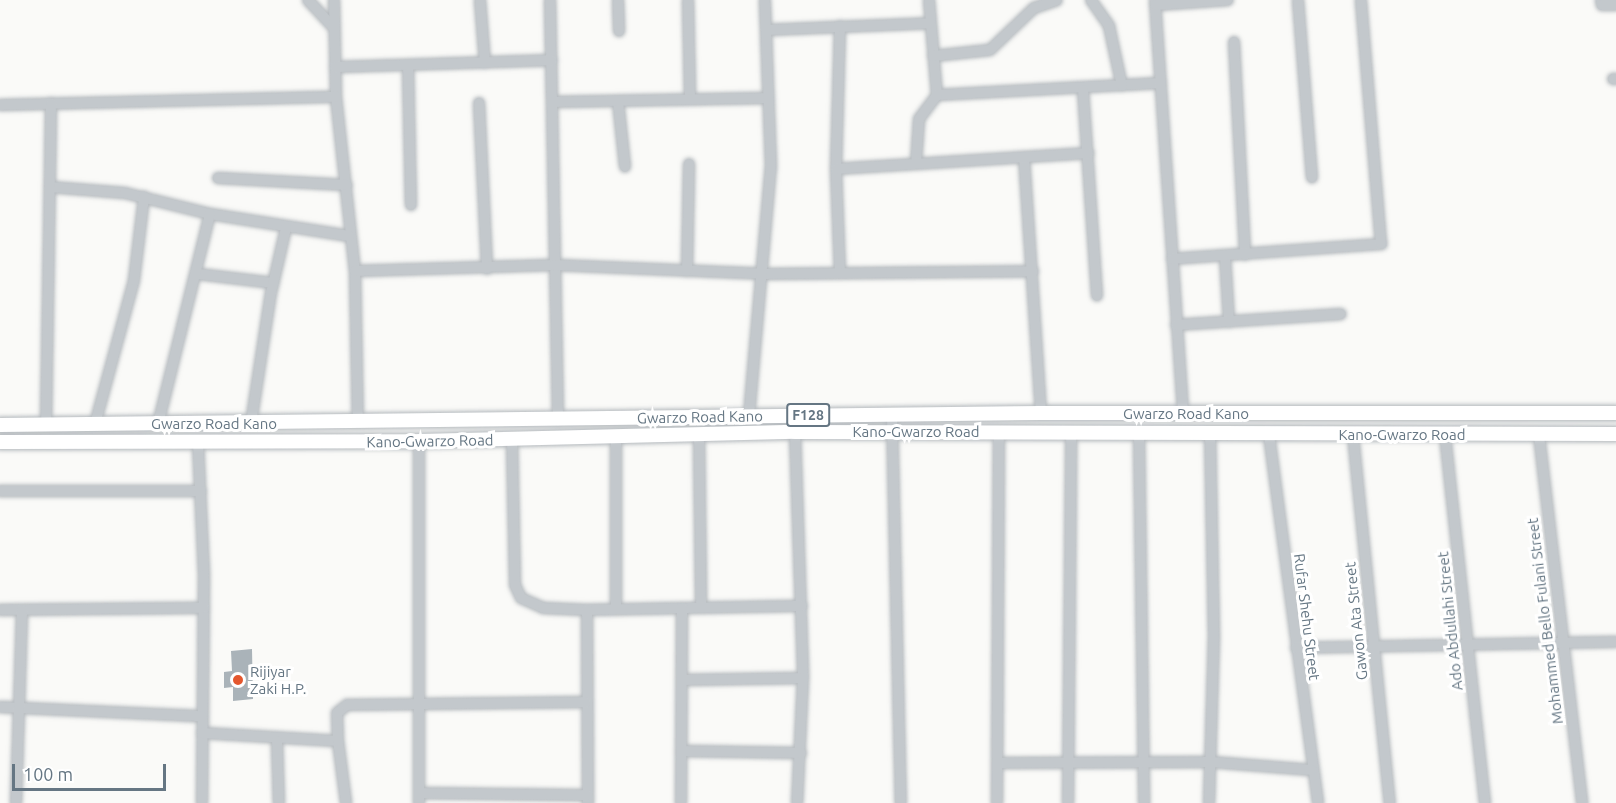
<!DOCTYPE html>
<html>
<head>
<meta charset="utf-8">
<style>
	body { margin:0 }
	#map { position:relative; width:1616px; height:803px; overflow:hidden; background:#fafaf8; font-family:Ubuntu,sans-serif }
	div>[style] { position:absolute }
	.building>* { inset:0; background:#aab3b9 }
	.roads { filter:drop-shadow(0 0 2px #b5babe) drop-shadow(0 0 2px #b5babe) }
	.minor>* { height:10px; margin:-5px; padding:0 5px; transform-origin:5px; border-radius:5px; background:#c3c8cc }
	.major>* { height:14px; margin:-7px; padding:0 7px; transform-origin:7px; border-radius:7px; background:#fff }
	.dots>* { width:16px; height:16px; translate:-50% -50%; box-sizing:border-box; border:3px solid #fff; border-radius:50% }
	span { translate:-50% -50%; white-space:nowrap; text-align:center; line-height:1.15; -webkit-text-stroke:6px #fff; paint-order:stroke }
	.shield-label span { padding:2px 4px; background:#fff; border:2px solid; border-radius:4px; -webkit-text-stroke-width:0 }
	.shield-label { font-size:14px; color:#657683; font-weight:700 }
	.street-label { font-size:15px; color:#657683 }
	.poi-label { font-size:15px; color:#657683 }
	.left { translate:0 -50%; text-align:left }
	.scale { position:absolute; left:12px; top:764px; width:154px; height:27px; box-sizing:border-box; border:3px solid #657683; border-top:0; padding-left:8px; font-size:18px; line-height:21px; white-space:nowrap; color:#657683; -webkit-text-stroke:4px #fff; paint-order:stroke }
</style>
</head>
<body>
<div id="map">
	<div class="building">
		<i style="clip-path:polygon(252px 649px,253px 699px,233px 701px,233px 687px,224px 688px,224px 672px,232px 671px,231px 651px)"></i>
	</div>
	<div class="roads">
		<div class="minor">
			<i style="left:308px;top:0;width:38px;rotate:47deg"></i>
			<i style="left:334px;top:0;width:97px;rotate:88.8deg"></i>
			<i style="left:336px;top:97px;width:175px;rotate:83.8deg"></i>
			<i style="left:355px;top:271px;width:152px;rotate:88.9deg"></i>
			<i style="left:480px;top:0;width:63px;rotate:85.5deg"></i>
			<i style="left:550px;top:0;width:421px;rotate:88.9deg"></i>
			<i style="left:618px;top:0;width:31px;rotate:88deg"></i>
			<i style="left:688px;top:0;width:98px;rotate:88.8deg"></i>
			<i style="left:929px;top:0;width:95px;rotate:85.2deg"></i>
			<i style="left:937px;top:95px;width:224px;rotate:-3.1deg"></i>
			<i style="left:1091px;top:0;width:32px;rotate:55deg"></i>
			<i style="left:1109px;top:26px;width:61px;rotate:77.8deg"></i>
			<i style="left:1155px;top:0;width:413px;rotate:86.1deg"></i>
			<i style="left:1298px;top:0;width:178px;rotate:85.5deg"></i>
			<i style="left:1601px;top:0;width:5px;rotate:79deg"></i>
			<i style="left:1602px;top:5px;width:14px"></i>
			<i style="left:1156px;top:5px;width:72px;rotate:-4deg"></i>
			<i style="left:840px;top:26px;width:143px;rotate:91.6deg"></i>
			<i style="left:836px;top:169px;width:104px;rotate:87.8deg"></i>
			<i style="left:766px;top:30px;width:164px;rotate:-2.4deg"></i>
			<i style="left:1234px;top:42px;width:213px;rotate:87deg"></i>
			<i style="left:933px;top:56px;width:57px;rotate:-6deg"></i>
			<i style="left:990px;top:50px;width:61px;rotate:-43.7deg"></i>
			<i style="left:1034px;top:8px;width:24px;rotate:-19deg"></i>
			<i style="left:408px;top:65px;width:140px;rotate:88.8deg"></i>
			<i style="left:335px;top:67px;width:217px;rotate:-1.8deg"></i>
			<i style="left:1613px;top:79px;width:3px"></i>
			<i style="left:1083px;top:90px;width:206px;rotate:86.1deg"></i>
			<i style="left:618px;top:101px;width:66px;rotate:83.9deg"></i>
			<i style="left:553px;top:102px;width:214px;rotate:-1.1deg"></i>
			<i style="left:479px;top:103px;width:166px;rotate:87.2deg"></i>
			<i style="left:0;top:105px;width:336px;rotate:-1.4deg"></i>
			<i style="left:1024px;top:157px;width:257px;rotate:86.2deg"></i>
			<i style="left:916px;top:164px;width:45px;rotate:-86.2deg"></i>
			<i style="left:919px;top:119px;width:30px;rotate:-53deg"></i>
			<i style="left:836px;top:169px;width:253px;rotate:-3.6deg"></i>
			<i style="left:218px;top:178px;width:129px;rotate:3.1deg"></i>
			<i style="left:50px;top:187px;width:75px;rotate:4.6deg"></i>
			<i style="left:125px;top:193px;width:88px;rotate:13.9deg"></i>
			<i style="left:210px;top:214px;width:141px;rotate:9deg"></i>
			<i style="left:1225px;top:256px;width:66px;rotate:86.5deg"></i>
			<i style="left:1172px;top:259px;width:210px;rotate:-4.1deg"></i>
			<i style="left:1381px;top:244px;width:245px;rotate:-94.7deg"></i>
			<i style="left:355px;top:271px;width:199px;rotate:-1.7deg"></i>
			<i style="left:554px;top:265px;width:211px;rotate:2.4deg"></i>
			<i style="left:765px;top:274px;width:268px;rotate:-0.6deg"></i>
			<i style="left:687px;top:271px;width:107px;rotate:-88.9deg"></i>
			<i style="left:198px;top:274px;width:76px;rotate:6.8deg"></i>
			<i style="left:1176px;top:325px;width:165px;rotate:-3.8deg"></i>
			<i style="left:892px;top:415px;width:388px;rotate:88.7deg"></i>
			<i style="left:749px;top:416px;width:250px;rotate:-85deg"></i>
			<i style="left:771px;top:167px;width:167px;rotate:-92.1deg"></i>
			<i style="left:251px;top:423px;width:132px;rotate:-81.3deg"></i>
			<i style="left:271px;top:293px;width:67px;rotate:-77deg"></i>
			<i style="left:95px;top:424px;width:149px;rotate:-74.8deg"></i>
			<i style="left:134px;top:280px;width:84px;rotate:-83.1deg"></i>
			<i style="left:158px;top:424px;width:216px;rotate:-76.1deg"></i>
			<i style="left:46px;top:425px;width:322px;rotate:-89.1deg"></i>
			<i style="left:795px;top:432px;width:246px;rotate:88.1deg"></i>
			<i style="left:803px;top:678px;width:125px;rotate:92.7deg"></i>
			<i style="left:699px;top:434px;width:173px;rotate:89.3deg"></i>
			<i style="left:1139px;top:434px;width:369px;rotate:89.2deg"></i>
			<i style="left:1269px;top:435px;width:371px;rotate:82.4deg"></i>
			<i style="left:1353px;top:435px;width:370px;rotate:84.3deg"></i>
			<i style="left:1445px;top:435px;width:370px;rotate:83.8deg"></i>
			<i style="left:1539px;top:435px;width:371px;rotate:83.3deg"></i>
			<i style="left:616px;top:437px;width:172px;rotate:90deg"></i>
			<i style="left:512px;top:439px;width:146px;rotate:88.8deg"></i>
			<i style="left:515px;top:585px;width:14px;rotate:65deg"></i>
			<i style="left:521px;top:598px;width:24px;rotate:24deg"></i>
			<i style="left:543px;top:608px;width:44px;rotate:2.6deg"></i>
			<i style="left:587px;top:610px;width:215px;rotate:-1.1deg"></i>
			<i style="left:198px;top:443px;width:132px;rotate:87.4deg"></i>
			<i style="left:204px;top:575px;width:228px;rotate:90.5deg"></i>
			<i style="left:0;top:491px;width:201px"></i>
			<i style="left:0;top:610px;width:204px;rotate:-0.6deg"></i>
			<i style="left:587px;top:610px;width:193px;rotate:89.7deg"></i>
			<i style="left:1296px;top:648px;width:320px;rotate:-1.1deg"></i>
			<i style="left:682px;top:680px;width:121px;rotate:-0.9deg"></i>
			<i style="left:0;top:707px;width:202px;rotate:2.6deg"></i>
			<i style="left:202px;top:733px;width:136px;rotate:3.4deg"></i>
			<i style="left:338px;top:741px;width:63px;rotate:82.6deg"></i>
			<i style="left:277px;top:741px;width:62px;rotate:88.2deg"></i>
			<i style="left:338px;top:741px;width:28px;rotate:-92deg"></i>
			<i style="left:337px;top:713px;width:13px;rotate:-39deg"></i>
			<i style="left:347px;top:705px;width:239px;rotate:-0.7deg"></i>
			<i style="left:681px;top:751px;width:120px;rotate:1deg"></i>
			<i style="left:998px;top:763px;width:213px;rotate:-0.3deg"></i>
			<i style="left:1211px;top:762px;width:101px;rotate:4.5deg"></i>
			<i style="left:419px;top:793px;width:169px;rotate:0.7deg"></i>
			<i style="left:16px;top:803px;width:193px;rotate:-88.2deg"></i>
			<i style="left:419px;top:803px;width:362px;rotate:-90deg"></i>
			<i style="left:681px;top:803px;width:195px;rotate:-89.7deg"></i>
			<i style="left:997px;top:803px;width:370px;rotate:-89.7deg"></i>
			<i style="left:1068px;top:803px;width:370px;rotate:-89.5deg"></i>
			<i style="left:1209px;top:803px;width:165px;rotate:-88.3deg"></i>
			<i style="left:1214px;top:638px;width:202px;rotate:-91.1deg"></i>
		</div>
		<div class="major">
			<i style="left:0;top:425px;width:1041px;rotate:-0.66deg"></i>
			<i style="left:1041px;top:413px;width:575px"></i>
			<i style="left:0;top:442px;width:419px;rotate:-0.1deg"></i>
			<i style="left:419px;top:441px;width:376px;rotate:-1.4deg"></i>
			<i style="left:795px;top:432px;width:821px;rotate:0.14deg"></i>
		</div>
	</div>
	<div class="dots">
		<i style="left:238px;top:680px;background:#e4572e"></i>
	</div>
	<div class="shield-label">
		<span style="left:808px;top:415px">F128</span>
	</div>
	<div class="street-label">
		<span style="left:1186px;top:414px">Gwarzo Road Kano</span>
		<span style="left:700px;top:417px;rotate:-1deg">Gwarzo Road Kano</span>
		<span style="left:214px;top:424px">Gwarzo Road Kano</span>
		<span style="left:916px;top:432px">Kano-Gwarzo Road</span>
		<span style="left:1402px;top:435px">Kano-Gwarzo Road</span>
		<span style="left:430px;top:441px;rotate:-1deg">Kano-Gwarzo Road</span>
		<span style="left:1307px;top:617px;rotate:83deg">Rufar Shehu Street</span>
		<span style="left:1356px;top:621px;rotate:-96deg">Gawon Ata Street</span>
		<span style="left:1450px;top:621px;rotate:-96deg">Ado Abdullahi Street</span>
		<span style="left:1545px;top:621px;rotate:-97deg">Mohammed Bello Fulani Street</span>
	</div>
	<div class="poi-label">
		<span class="left" style="left:250px;top:680px">Rijiyar<br>Zaki H.P.</span>
	</div>
	<div class="scale">100 m</div>
</div>
</body>
</html>
